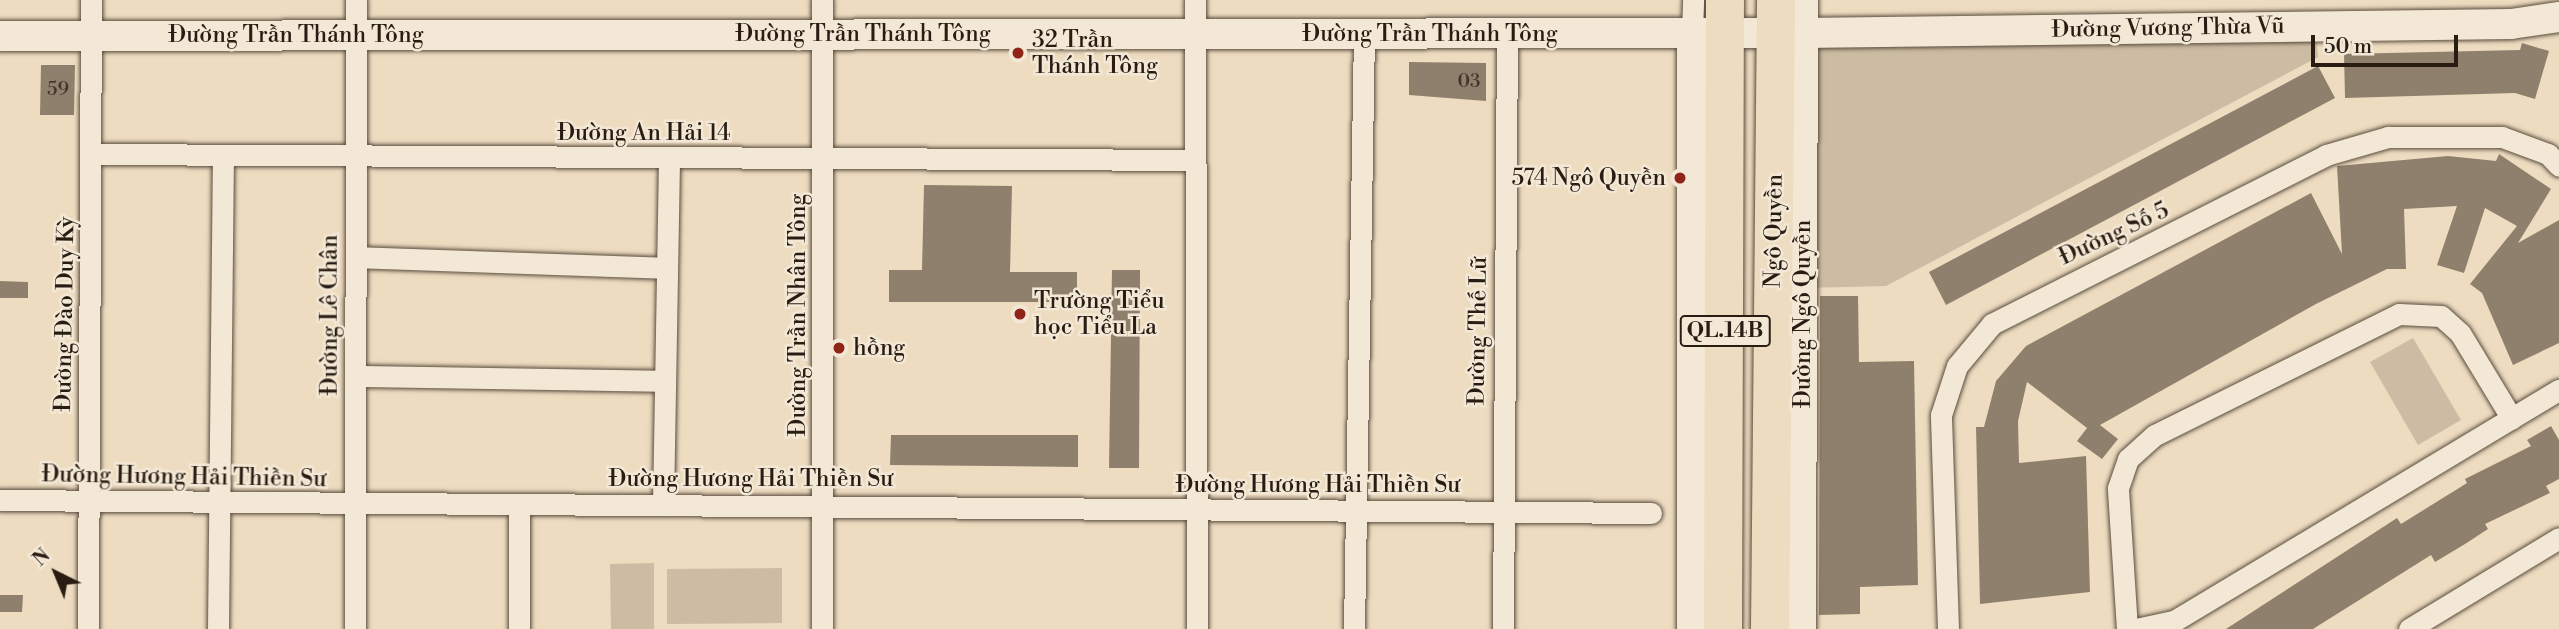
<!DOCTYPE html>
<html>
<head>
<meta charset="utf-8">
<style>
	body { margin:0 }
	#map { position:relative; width:2559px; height:629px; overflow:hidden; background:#eddcc0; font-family:"Libre Bodoni",serif }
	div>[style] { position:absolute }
	.green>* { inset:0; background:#ccbca3 }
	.building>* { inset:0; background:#8f806d }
	.roads { filter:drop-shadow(0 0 2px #5a4d3e) drop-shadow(0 0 2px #5a4d3e) }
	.street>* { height:21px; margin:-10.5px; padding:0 10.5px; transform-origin:10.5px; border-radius:10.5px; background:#f3e8d6 }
	.secondary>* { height:30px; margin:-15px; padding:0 15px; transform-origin:15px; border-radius:15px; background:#f3e8d6 }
	.highway>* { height:38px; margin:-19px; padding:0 19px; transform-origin:19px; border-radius:19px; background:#eddcc0 }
	.dots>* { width:19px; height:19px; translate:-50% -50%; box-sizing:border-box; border:4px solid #f3e8d6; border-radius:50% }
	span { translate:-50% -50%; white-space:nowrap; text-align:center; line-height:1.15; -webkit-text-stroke:5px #f3e8d6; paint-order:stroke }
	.number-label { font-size:19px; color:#42362a }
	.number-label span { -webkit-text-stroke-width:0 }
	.shield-label span { padding:2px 5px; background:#f3e8d6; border:2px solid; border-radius:5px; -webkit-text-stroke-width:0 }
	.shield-label { font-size:21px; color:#291d13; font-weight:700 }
	.street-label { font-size:23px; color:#291d13 }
	.poi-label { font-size:23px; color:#291d13 }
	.left { translate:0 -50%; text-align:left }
	.right { translate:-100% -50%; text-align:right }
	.north { position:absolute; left:21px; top:538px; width:70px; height:70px; -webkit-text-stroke:5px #f3e8d6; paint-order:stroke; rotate:317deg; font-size:19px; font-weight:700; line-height:28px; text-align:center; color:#291d13 }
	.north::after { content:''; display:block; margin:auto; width:24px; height:32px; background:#291d13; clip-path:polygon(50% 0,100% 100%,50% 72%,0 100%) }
	.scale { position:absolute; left:2311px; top:35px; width:147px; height:32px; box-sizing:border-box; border:4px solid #291d13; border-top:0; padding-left:9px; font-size:21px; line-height:24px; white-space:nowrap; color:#291d13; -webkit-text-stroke:5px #f3e8d6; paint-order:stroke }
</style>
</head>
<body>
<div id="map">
	<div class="green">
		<i style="clip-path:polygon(2315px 26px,2318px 57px,1886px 286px,1803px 288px,1803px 33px)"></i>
		<i style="clip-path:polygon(2413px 338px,2461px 420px,2418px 445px,2370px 362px)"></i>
		<i style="clip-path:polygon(654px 563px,654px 629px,611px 629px,610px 564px)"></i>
		<i style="clip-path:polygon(782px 568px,782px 623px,667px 624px,667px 569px)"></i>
	</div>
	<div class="building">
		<i style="clip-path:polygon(2522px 43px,2549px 51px,2535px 99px,2515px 93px,2345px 98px,2344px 54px,2520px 50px)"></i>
		<i style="clip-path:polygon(1409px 62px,1486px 63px,1486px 101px,1409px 95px)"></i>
		<i style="clip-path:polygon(41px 65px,75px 65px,74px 115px,40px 115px)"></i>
		<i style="clip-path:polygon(2318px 66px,2335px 98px,1946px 305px,1929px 272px)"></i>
		<i style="clip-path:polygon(2499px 154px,2551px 189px,2518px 243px,2559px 220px,2559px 343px,2513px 365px,2482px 293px,2470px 284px,2517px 226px,2485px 208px,2464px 273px,2437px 265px,2457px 206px,2404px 209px,2406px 269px,2387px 269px,2316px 304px,2100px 425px,2118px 439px,2102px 459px,2077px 441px,2087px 428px,2027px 382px,2018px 421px,2019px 463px,2086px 456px,2090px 592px,1980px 604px,1976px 427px,1984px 427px,1996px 381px,2026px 346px,2311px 193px,2342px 254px,2337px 166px,2448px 156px,2496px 161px)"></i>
		<i style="clip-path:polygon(924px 185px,1012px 186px,1010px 272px,1077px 272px,1077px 302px,889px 302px,889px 270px,922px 270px)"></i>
		<i style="clip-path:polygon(1112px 270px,1140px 270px,1139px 468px,1109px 468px)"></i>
		<i style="clip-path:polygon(0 281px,28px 282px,28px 298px,0 298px)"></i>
		<i style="clip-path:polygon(1820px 296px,1858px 296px,1859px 362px,1914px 361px,1918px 585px,1860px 587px,1860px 614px,1819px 615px)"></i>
		<i style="clip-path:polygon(2551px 426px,2559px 440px,2559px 479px,2546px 486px,2550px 493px,2485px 524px,2488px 529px,2465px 544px,2435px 562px,2431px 555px,2313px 629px,2226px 629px,2397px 518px,2401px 524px,2467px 483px,2465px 479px,2531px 446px,2527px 440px)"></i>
		<i style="clip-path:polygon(891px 435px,1078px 435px,1078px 467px,890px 465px)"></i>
		<i style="clip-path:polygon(0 595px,23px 595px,22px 612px,0 612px)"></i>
	</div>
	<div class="roads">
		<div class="street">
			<i style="left:1195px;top:0;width:629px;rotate:89.82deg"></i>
			<i style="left:1692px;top:32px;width:32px;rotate:-88deg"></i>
			<i style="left:93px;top:154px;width:1102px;rotate:0.31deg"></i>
			<i style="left:356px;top:257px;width:311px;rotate:2deg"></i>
			<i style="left:358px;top:376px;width:307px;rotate:0.9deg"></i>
			<i style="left:0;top:500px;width:1651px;rotate:0.45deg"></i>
			<i style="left:663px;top:504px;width:344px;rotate:-89deg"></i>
			<i style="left:88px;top:629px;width:629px;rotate:-89.73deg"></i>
			<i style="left:218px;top:629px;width:473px;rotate:-89.4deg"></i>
			<i style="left:355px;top:629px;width:629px;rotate:-89.91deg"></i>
			<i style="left:519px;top:629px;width:121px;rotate:-90deg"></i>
			<i style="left:822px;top:629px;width:629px;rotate:-90deg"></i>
			<i style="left:1354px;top:629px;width:595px;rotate:-89.04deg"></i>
			<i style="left:1503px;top:629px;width:596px;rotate:-89.62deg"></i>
			<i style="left:1948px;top:629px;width:214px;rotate:-91.9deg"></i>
			<i style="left:1941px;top:415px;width:52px;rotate:-71.9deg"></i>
			<i style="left:1957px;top:366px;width:55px;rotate:-50.2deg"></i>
			<i style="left:1992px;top:324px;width:374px;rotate:-26.8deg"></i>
			<i style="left:2326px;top:155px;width:65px;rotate:-16.2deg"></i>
			<i style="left:2388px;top:137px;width:114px"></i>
			<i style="left:2502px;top:137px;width:49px;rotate:20.3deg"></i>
			<i style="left:2548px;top:154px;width:16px;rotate:47deg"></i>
			<i style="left:2127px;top:629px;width:141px;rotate:-93.7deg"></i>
			<i style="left:2118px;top:488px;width:31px;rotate:-71deg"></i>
			<i style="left:2128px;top:459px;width:36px;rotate:-42deg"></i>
			<i style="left:2155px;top:435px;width:272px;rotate:-26.4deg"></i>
			<i style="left:2399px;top:314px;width:42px;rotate:2.7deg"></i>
			<i style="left:2441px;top:316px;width:25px;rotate:42deg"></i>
			<i style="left:2460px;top:333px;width:100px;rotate:58.8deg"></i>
			<i style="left:2136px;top:629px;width:39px;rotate:-12deg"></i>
			<i style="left:2174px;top:621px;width:449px;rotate:-31deg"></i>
			<i style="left:2409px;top:629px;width:175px;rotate:-31.2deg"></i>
		</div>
		<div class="secondary">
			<i style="left:1692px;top:32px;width:597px;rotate:90deg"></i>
			<i style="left:1803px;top:33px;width:708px;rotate:-0.73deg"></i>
			<i style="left:2511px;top:24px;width:49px;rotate:-8.3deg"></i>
			<i style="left:0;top:36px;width:1776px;rotate:-0.1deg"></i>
			<i style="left:1801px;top:629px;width:629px;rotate:-89.82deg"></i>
		</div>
		<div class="highway">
			<i style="left:1723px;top:629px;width:629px;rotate:-89.82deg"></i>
			<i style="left:1770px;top:629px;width:629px;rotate:-89.45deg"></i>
		</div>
	</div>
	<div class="dots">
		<i style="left:1018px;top:53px;background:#8f2418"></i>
		<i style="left:1680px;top:178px;background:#8f2418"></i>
		<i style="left:1020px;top:314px;background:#8f2418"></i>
		<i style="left:839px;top:348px;background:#8f2418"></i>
	</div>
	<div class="number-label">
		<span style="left:1469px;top:82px">03</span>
		<span style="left:58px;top:90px">59</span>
	</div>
	<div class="shield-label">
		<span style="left:1725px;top:331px">QL.14B</span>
	</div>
	<div class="street-label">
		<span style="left:2168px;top:28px;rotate:-1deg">Đường Vương Thừa Vũ</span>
		<span style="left:863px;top:34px">Đường Trần Thánh Tông</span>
		<span style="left:1430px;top:34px">Đường Trần Thánh Tông</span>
		<span style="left:296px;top:35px">Đường Trần Thánh Tông</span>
		<span style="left:644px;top:133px">Đường An Hải 14</span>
		<span style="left:1774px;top:231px;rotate:-89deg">Ngô Quyền</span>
		<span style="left:2114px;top:234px;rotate:-25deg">Đường Số 5</span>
		<span style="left:65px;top:314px;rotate:-89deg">Đường Đào Duy Kỳ</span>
		<span style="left:1803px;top:314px;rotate:-90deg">Đường Ngô Quyền</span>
		<span style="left:330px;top:315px;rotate:-90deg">Đường Lê Chân</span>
		<span style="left:798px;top:315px;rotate:-90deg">Đường Trần Nhân Tông</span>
		<span style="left:1478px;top:331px;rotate:-89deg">Đường Thế Lữ</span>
		<span style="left:184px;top:477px;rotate:1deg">Đường Hương Hải Thiền Sư</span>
		<span style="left:751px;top:479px">Đường Hương Hải Thiền Sư</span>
		<span style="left:1318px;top:485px">Đường Hương Hải Thiền Sư</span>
	</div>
	<div class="poi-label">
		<span class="left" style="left:1032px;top:53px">32 Trần<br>Thánh Tông</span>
		<span class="right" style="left:1666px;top:178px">574 Ngô Quyền</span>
		<span class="left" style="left:1034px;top:314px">Trường Tiểu<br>học Tiểu La</span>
		<span class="left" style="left:853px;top:348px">hồng</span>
	</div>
	<div class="north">N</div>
	<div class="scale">50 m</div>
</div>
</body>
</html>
